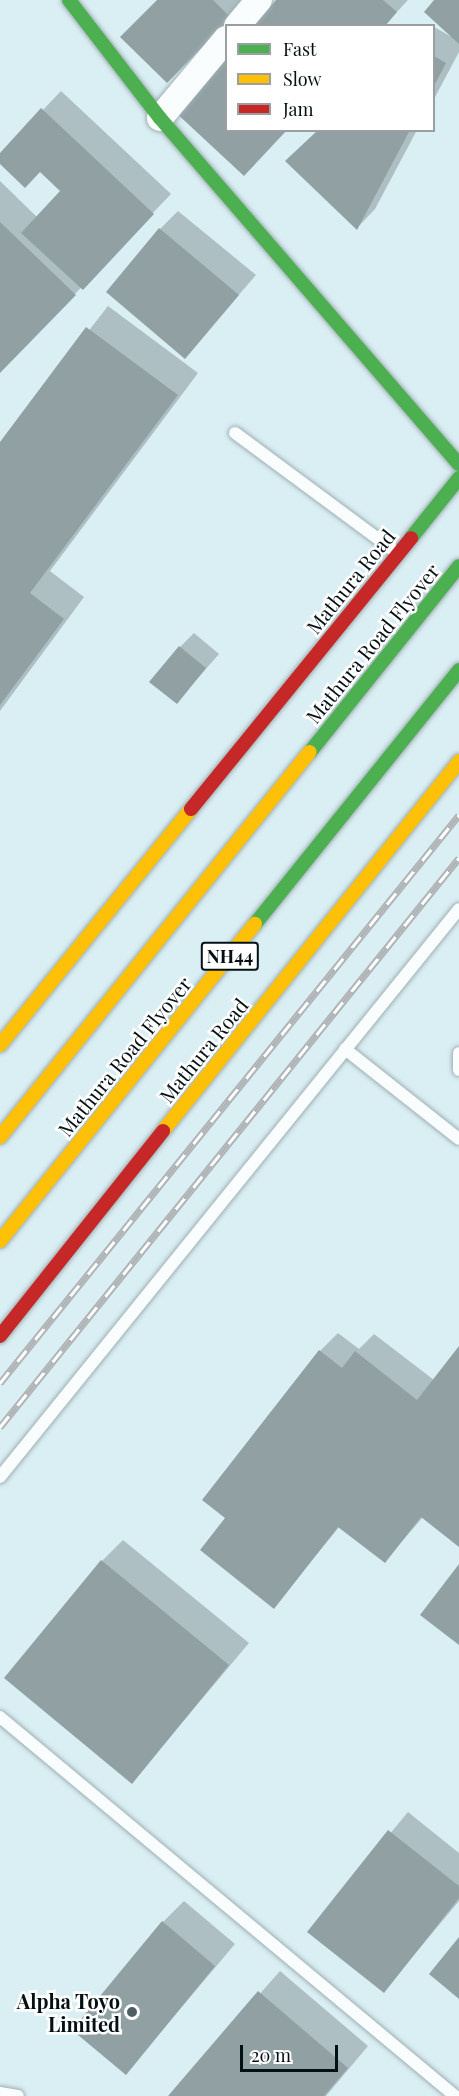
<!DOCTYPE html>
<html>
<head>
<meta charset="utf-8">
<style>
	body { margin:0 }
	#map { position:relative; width:459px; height:2096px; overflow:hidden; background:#daeff4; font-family:"Playfair Display",serif }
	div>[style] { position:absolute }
	.shadow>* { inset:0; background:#0003 }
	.building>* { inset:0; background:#90a0a3 }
	.roads { filter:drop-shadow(0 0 2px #9fafb3) drop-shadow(0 0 2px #9fafb3) }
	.lane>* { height:12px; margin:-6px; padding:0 6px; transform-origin:6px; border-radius:6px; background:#f9fdfd }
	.street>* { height:26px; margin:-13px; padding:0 13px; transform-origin:13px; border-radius:13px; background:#f9fdfd }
	.fast>* { height:14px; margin:-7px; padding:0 7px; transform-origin:7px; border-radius:7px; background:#4caf50 }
	.slow>* { height:14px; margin:-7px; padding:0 7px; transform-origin:7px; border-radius:7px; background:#ffc107 }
	.jam>* { height:14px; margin:-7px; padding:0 7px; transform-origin:7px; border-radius:7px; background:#c62828 }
	.rail>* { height:7px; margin-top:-3.5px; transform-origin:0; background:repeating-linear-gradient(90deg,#fff 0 14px,#b0b4b6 0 28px); box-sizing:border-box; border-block:2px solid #b0b4b6 }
	.dots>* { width:16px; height:16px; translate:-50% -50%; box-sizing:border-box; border:3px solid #fff; border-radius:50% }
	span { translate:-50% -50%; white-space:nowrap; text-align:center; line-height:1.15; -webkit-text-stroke:5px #fff; paint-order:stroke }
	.shield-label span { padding:2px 4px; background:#fff; border:2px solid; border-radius:4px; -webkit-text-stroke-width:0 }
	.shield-label { font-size:18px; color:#041013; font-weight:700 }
	.street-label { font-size:20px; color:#041013 }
	.poi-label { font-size:20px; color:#041013; font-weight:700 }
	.right { translate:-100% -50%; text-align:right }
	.legend { position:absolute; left:225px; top:24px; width:210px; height:108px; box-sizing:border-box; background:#fff; border:2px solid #9b9fa1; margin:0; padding:8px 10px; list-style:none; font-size:18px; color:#041013 }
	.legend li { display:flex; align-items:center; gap:12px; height:30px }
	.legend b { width:30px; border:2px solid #9b9fa1 }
	.scale { position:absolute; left:240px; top:2045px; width:98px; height:27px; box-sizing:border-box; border:3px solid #041013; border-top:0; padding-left:8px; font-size:18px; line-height:21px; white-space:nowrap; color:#041013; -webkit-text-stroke:4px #fff; paint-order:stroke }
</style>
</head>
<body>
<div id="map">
	<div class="shadow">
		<i style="clip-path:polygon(159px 0,247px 0,167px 81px)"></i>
		<i style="clip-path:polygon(278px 0,408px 0,384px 26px)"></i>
		<i style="clip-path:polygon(436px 0,459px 0,459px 52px,434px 99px,434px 27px,452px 37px)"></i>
		<i style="clip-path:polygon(226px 55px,226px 130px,265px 153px,176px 110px)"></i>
		<i style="clip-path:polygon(61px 91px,171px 194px,0 372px,0 181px,38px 218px,63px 191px,40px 170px,0 162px,0 155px)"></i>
		<i style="clip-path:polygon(319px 130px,417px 130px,375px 209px,357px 228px)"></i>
		<i style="clip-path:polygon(178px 211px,256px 275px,185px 357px,160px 229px)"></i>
		<i style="clip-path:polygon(108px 306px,198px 373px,50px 571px,84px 597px,0 711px,0 445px)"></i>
		<i style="clip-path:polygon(194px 633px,219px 654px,177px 702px,180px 647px)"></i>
		<i style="clip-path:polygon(338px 1333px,359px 1349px,374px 1334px,434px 1380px,459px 1348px,459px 1545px,423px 1517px,385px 1561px,340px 1526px,274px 1607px,227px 1518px,320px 1351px)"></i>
		<i style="clip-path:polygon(123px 1540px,249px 1643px,132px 1782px,102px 1561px)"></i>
		<i style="clip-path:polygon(408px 1812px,459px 1853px,459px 1901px,384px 1991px,309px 1931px)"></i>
		<i style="clip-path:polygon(184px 1901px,235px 1944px,126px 2073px,163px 1922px)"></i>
		<i style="clip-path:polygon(280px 1971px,368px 2046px,326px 2096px,170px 2096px)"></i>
	</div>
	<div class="building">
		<i style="clip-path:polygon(157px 0,213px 0,231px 18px,167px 83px,120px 37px)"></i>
		<i style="clip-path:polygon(276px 0,383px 0,397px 12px,385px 26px,252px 26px)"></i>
		<i style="clip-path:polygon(434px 0,459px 0,459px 44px,424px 12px)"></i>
		<i style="clip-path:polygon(226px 53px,226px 130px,287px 130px,244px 176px,173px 110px)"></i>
		<i style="clip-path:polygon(434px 56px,446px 63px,434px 86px)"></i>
		<i style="clip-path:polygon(41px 108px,154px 214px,83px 290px,21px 233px,60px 191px,40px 172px,25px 188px,0 164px,0 153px)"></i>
		<i style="clip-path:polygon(318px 130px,410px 130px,357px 230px,285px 161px)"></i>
		<i style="clip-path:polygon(0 222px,76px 295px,0 373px)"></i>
		<i style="clip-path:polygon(159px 228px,239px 295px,185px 359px,106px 292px)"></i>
		<i style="clip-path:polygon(86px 327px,178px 395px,30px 593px,64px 619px,0 705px,0 442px)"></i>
		<i style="clip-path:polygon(179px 646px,206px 668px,177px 704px,149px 682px)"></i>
		<i style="clip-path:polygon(459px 1346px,459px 1547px,421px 1517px,385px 1563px,338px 1527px,274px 1609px,200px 1550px,225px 1518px,202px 1500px,319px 1350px,342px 1368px,355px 1351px,417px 1400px)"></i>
		<i style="clip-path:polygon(101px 1560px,229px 1665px,132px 1784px,4px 1678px)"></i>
		<i style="clip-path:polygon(459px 1564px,459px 1645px,420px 1615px)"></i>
		<i style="clip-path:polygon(388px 1830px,459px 1886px,459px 1898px,384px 1993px,307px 1932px)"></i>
		<i style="clip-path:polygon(162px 1921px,215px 1966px,126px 2075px,72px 2030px)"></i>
		<i style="clip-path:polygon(459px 1937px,459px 1999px,429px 1974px)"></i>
		<i style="clip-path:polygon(258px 1991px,348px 2068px,324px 2096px,168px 2096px)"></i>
	</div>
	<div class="roads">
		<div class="lane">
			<i style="left:235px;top:433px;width:202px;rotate:36.5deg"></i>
			<i style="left:345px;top:1049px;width:145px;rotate:38.3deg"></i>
			<i style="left:459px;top:1053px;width:17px;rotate:90deg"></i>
			<i style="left:0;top:1477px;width:730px;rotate:-51.06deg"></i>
			<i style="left:0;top:1717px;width:592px;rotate:39.79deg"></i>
			<i style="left:0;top:2093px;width:18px;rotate:9deg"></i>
		</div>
		<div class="street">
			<i style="left:237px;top:26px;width:34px;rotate:-50deg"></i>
			<i style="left:160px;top:118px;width:103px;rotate:-50.1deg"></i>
		</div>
		<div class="fast">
			<i style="left:69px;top:0;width:149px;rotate:52.4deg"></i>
			<i style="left:160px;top:118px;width:457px;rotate:49.2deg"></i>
			<i style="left:411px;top:538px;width:77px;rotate:-51.3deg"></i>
			<i style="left:310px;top:752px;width:238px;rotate:-51.3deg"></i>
			<i style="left:255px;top:924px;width:326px;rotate:-51.2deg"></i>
		</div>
		<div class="slow">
			<i style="left:0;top:1045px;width:304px;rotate:-51deg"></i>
			<i style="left:163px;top:1131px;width:474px;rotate:-51.3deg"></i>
			<i style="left:0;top:1137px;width:494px;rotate:-51.2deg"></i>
			<i style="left:0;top:1241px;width:407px;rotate:-51.2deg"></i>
		</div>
		<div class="jam">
			<i style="left:191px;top:809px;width:349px;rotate:-50.9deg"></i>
			<i style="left:0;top:1336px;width:262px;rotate:-51.5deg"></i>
		</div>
	</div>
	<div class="rail">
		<i style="left:0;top:1383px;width:730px;rotate:-51.06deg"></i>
		<i style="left:0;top:1427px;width:731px;rotate:-51.11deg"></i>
	</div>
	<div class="dots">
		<i style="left:132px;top:2012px;background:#4f5e62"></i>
	</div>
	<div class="shield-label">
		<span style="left:230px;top:956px">NH44</span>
	</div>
	<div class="street-label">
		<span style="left:350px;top:581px;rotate:-51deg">Mathura Road</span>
		<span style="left:372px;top:643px;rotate:-51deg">Mathura Road Flyover</span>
		<span style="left:203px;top:1050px;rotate:-51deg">Mathura Road</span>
		<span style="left:124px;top:1056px;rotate:-51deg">Mathura Road Flyover</span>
	</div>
	<div class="poi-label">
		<span class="right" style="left:120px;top:2012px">Alpha Toyo<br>Limited</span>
	</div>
	<ul class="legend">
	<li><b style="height:8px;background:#4caf50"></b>Fast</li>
	<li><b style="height:8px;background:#ffc107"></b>Slow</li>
	<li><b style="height:8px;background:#c62828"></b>Jam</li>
	</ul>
	<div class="scale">20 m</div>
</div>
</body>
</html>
